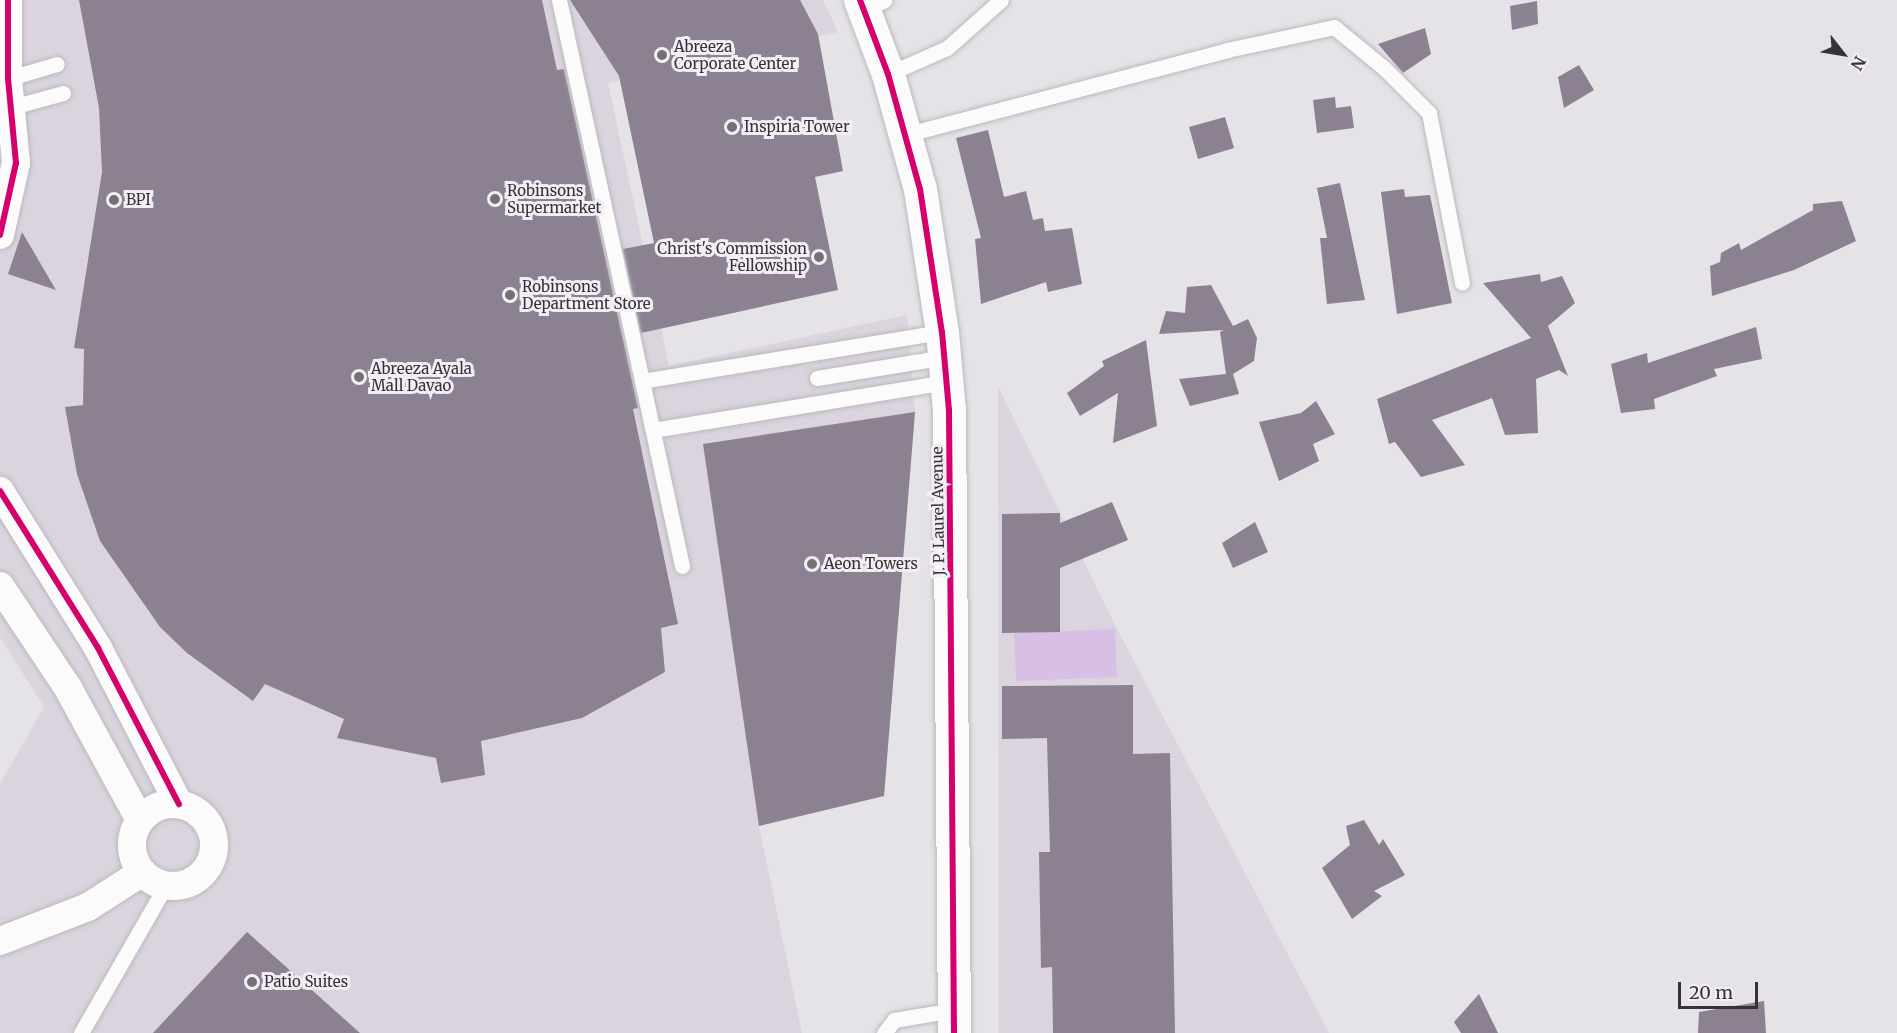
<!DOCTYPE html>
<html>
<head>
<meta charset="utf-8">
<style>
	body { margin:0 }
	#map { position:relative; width:1897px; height:1033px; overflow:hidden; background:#e5e3e7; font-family:Merriweather,serif }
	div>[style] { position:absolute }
	.built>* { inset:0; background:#dbd4de }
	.green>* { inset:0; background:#d7bfe5 }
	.building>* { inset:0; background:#8c8191 }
	.roads { filter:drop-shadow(0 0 2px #bbb9bd) drop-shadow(0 0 2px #bbb9bd) }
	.lane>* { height:15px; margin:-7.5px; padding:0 7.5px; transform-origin:7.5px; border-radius:7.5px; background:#fbfbfb }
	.street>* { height:28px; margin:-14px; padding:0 14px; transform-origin:14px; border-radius:14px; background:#fbfbfb }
	.street>.ring { margin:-14px; padding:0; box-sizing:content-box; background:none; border:28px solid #fbfbfb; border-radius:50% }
	.primary>* { height:33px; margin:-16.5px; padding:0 16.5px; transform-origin:16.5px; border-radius:16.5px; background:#fbfbfb }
	.cycleway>* { height:6px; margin:-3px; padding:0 3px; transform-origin:3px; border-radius:3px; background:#d6006c }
	.dots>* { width:16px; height:16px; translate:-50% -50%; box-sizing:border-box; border:3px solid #f3eef6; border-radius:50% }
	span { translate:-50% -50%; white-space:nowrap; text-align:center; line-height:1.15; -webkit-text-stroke:6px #f3eef6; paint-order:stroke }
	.poi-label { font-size:15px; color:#353336 }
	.left { translate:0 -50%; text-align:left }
	.right { translate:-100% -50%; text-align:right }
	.street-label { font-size:15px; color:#353336 }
	.north { position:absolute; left:1813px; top:24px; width:60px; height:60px; -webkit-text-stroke:4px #f3eef6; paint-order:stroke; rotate:121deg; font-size:16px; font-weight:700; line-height:24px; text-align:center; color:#353336 }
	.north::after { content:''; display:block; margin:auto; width:21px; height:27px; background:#353336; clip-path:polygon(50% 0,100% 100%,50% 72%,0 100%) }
	.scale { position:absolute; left:1678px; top:982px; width:80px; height:27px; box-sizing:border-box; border:3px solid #353336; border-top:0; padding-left:8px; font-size:18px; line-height:21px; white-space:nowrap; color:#353336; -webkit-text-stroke:4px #f3eef6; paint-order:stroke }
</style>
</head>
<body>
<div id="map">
	<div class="built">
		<i style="clip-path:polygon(0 0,823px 0,838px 32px,608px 83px,669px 366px,907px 315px,915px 412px,884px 796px,759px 826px,802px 1033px,0 1033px,0 784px,44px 707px,0 637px)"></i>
		<i style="clip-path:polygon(998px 386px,1114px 623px,1329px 1033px,999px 1033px)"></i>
	</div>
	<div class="green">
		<i style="clip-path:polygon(1115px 629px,1117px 677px,1016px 681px,1014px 633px)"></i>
	</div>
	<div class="building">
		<i style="clip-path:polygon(79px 0,542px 0,557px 70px,564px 69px,638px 408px,633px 409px,678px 624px,661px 628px,665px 672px,582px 718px,481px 741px,485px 775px,441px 783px,436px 758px,337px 738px,344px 719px,265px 684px,253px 701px,187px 653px,160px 627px,100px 541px,77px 474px,65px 407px,83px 405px,84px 349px,74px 348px,102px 172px,99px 108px)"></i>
		<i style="clip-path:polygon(570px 0,800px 0,818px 34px,843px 171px,815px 177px,838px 290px,641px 333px,623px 249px,654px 243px,619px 76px)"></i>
		<i style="clip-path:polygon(1537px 1px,1538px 24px,1512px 30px,1510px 6px)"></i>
		<i style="clip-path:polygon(1425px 28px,1431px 54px,1403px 73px,1378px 44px)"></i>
		<i style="clip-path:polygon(1579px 65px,1594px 90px,1564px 108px,1558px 77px)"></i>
		<i style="clip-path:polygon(1335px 97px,1336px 108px,1351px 106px,1354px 128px,1317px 133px,1313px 100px)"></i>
		<i style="clip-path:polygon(1225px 117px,1234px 148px,1198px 159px,1189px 127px)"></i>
		<i style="clip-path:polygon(988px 130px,1004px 197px,1026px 191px,1033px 220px,1043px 218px,1045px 231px,1072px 228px,1082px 284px,1048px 292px,1046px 282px,981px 304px,975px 239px,981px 238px,956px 138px)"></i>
		<i style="clip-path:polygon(1340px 183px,1365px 300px,1327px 304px,1320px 238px,1327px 238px,1317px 188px)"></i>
		<i style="clip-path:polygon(1404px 189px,1405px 197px,1430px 195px,1452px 303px,1397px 314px,1381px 192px)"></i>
		<i style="clip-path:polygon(1842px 201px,1856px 241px,1794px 270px,1712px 296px,1710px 266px,1720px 262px,1721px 253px,1739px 243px,1741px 250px,1813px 210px,1813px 204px)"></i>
		<i style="clip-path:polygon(22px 232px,56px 290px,8px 274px)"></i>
		<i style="clip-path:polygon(1540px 274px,1541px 282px,1562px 276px,1575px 303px,1548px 326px,1568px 376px,1559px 370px,1536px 379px,1538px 433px,1505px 435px,1492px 398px,1432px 420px,1465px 465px,1421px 477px,1395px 442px,1389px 444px,1377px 399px,1531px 338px,1483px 283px)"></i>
		<i style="clip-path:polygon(1211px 285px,1233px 326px,1248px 319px,1257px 338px,1254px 361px,1233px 374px,1239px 394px,1190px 406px,1179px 379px,1226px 374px,1220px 332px,1224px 330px,1159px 334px,1166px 311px,1185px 313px,1187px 287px)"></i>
		<i style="clip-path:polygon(1756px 327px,1762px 359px,1714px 369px,1717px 376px,1654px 399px,1655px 409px,1621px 413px,1611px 364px,1647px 353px,1648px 363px)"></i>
		<i style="clip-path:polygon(1146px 340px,1157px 426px,1113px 443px,1118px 393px,1080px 416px,1067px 393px,1104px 366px,1102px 361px)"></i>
		<i style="clip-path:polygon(1316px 401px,1335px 434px,1313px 444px,1319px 461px,1279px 481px,1259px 422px,1301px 413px)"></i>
		<i style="clip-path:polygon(915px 412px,884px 796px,759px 826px,703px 444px)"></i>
		<i style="clip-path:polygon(1112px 502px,1128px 540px,1060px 568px,1060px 632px,1002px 633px,1002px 514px,1060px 513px,1060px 523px)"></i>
		<i style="clip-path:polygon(1255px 522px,1268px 552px,1233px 568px,1222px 543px)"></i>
		<i style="clip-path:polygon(1133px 685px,1133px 754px,1170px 753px,1175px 1033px,1053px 1033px,1052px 967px,1041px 968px,1039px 852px,1050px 852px,1047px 738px,1002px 739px,1002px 686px)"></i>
		<i style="clip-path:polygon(1364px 820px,1379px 845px,1383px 839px,1405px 875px,1374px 891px,1382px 896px,1352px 919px,1322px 868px,1350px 845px,1346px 826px)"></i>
		<i style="clip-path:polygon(247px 932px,360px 1033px,153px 1033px)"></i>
		<i style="clip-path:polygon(1479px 994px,1498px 1033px,1461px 1033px,1454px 1022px)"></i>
		<i style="clip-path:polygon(1764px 1001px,1766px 1033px,1698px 1033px,1699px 1012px)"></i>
	</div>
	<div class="roads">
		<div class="lane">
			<i style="left:559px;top:0;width:390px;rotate:77.7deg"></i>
			<i style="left:865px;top:10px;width:22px;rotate:-27deg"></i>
			<i style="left:888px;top:74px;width:64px;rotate:-23.8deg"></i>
			<i style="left:947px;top:48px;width:72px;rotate:-41.6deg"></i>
			<i style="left:3px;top:80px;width:56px;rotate:-16.5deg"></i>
			<i style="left:12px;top:107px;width:53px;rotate:-15.4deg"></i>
			<i style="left:904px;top:135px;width:334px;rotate:-14.7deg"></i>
			<i style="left:1227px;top:50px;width:109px;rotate:-12.1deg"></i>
			<i style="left:1334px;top:27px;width:65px;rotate:39.4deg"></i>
			<i style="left:1384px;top:68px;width:64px;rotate:45deg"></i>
			<i style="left:1429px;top:113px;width:173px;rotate:79deg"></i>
			<i style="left:817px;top:378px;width:130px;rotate:-9.3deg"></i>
			<i style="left:653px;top:430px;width:298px;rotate:-9.3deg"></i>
			<i style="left:682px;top:566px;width:189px;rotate:-102.2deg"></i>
			<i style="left:642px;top:381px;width:304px;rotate:-9.3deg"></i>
			<i style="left:81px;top:1033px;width:168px;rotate:-60.1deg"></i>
			<i style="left:884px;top:1033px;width:16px;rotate:-52deg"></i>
			<i style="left:894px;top:1020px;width:61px;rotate:-9.5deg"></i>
		</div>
		<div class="street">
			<i style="left:0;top:235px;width:74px;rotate:-77.5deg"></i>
			<i style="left:16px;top:163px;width:84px;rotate:-95.4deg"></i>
			<i style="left:8px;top:79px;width:79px;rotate:-90deg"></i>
			<i style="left:0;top:491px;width:185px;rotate:58deg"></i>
			<i style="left:98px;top:648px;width:176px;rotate:62.6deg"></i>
			<i style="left:0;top:586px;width:123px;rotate:56.3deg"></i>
			<i style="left:68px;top:688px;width:150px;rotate:61.4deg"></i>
			<i class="ring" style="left:132px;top:804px;width:54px;height:54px"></i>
			<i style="left:0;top:941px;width:94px;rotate:-21.1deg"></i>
			<i style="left:88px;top:907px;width:63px;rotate:-32.7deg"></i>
		</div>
		<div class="primary">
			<i style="left:860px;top:0;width:79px;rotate:69.3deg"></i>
			<i style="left:888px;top:74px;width:119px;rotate:74.5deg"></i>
			<i style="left:920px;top:189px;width:145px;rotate:81.3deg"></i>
			<i style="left:942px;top:332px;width:78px;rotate:84.9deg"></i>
			<i style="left:949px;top:410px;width:623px;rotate:89.54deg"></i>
		</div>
	</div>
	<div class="cycleway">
		<i style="left:860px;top:0;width:79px;rotate:69.3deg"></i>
		<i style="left:888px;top:74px;width:119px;rotate:74.5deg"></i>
		<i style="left:920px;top:189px;width:145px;rotate:81.3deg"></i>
		<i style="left:942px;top:332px;width:78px;rotate:84.9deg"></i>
		<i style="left:949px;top:410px;width:623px;rotate:89.54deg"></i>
		<i style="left:0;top:235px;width:74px;rotate:-77.5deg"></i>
		<i style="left:16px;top:163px;width:84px;rotate:-95.4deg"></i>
		<i style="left:8px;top:79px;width:79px;rotate:-90deg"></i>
		<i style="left:0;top:491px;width:185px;rotate:58deg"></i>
		<i style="left:98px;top:648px;width:176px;rotate:62.6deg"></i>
	</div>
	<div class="dots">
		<i style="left:662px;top:55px;background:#737174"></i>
		<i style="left:732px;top:127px;background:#737174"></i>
		<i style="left:495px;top:199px;background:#737174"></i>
		<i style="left:114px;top:200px;background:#737174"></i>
		<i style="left:819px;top:257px;background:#737174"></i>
		<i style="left:510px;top:295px;background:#737174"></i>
		<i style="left:359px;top:377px;background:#737174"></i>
		<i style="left:812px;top:564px;background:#737174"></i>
		<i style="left:252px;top:982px;background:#737174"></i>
	</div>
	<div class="poi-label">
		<span class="left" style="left:674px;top:55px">Abreeza<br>Corporate Center</span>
		<span class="left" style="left:744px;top:127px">Inspiria Tower</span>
		<span class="left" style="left:507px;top:199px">Robinsons<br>Supermarket</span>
		<span class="left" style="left:126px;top:200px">BPI</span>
		<span class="right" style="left:807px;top:257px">Christ's Commission<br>Fellowship</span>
		<span class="left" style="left:522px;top:295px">Robinsons<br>Department Store</span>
		<span class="left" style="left:371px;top:377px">Abreeza Ayala<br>Mall Davao</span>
		<span class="left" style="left:824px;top:564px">Aeon Towers</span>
		<span class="left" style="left:264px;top:982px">Patio Suites</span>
	</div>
	<div class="street-label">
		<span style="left:938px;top:511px;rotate:-91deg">J. P. Laurel Avenue</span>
	</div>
	<div class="north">N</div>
	<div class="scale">20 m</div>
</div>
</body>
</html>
